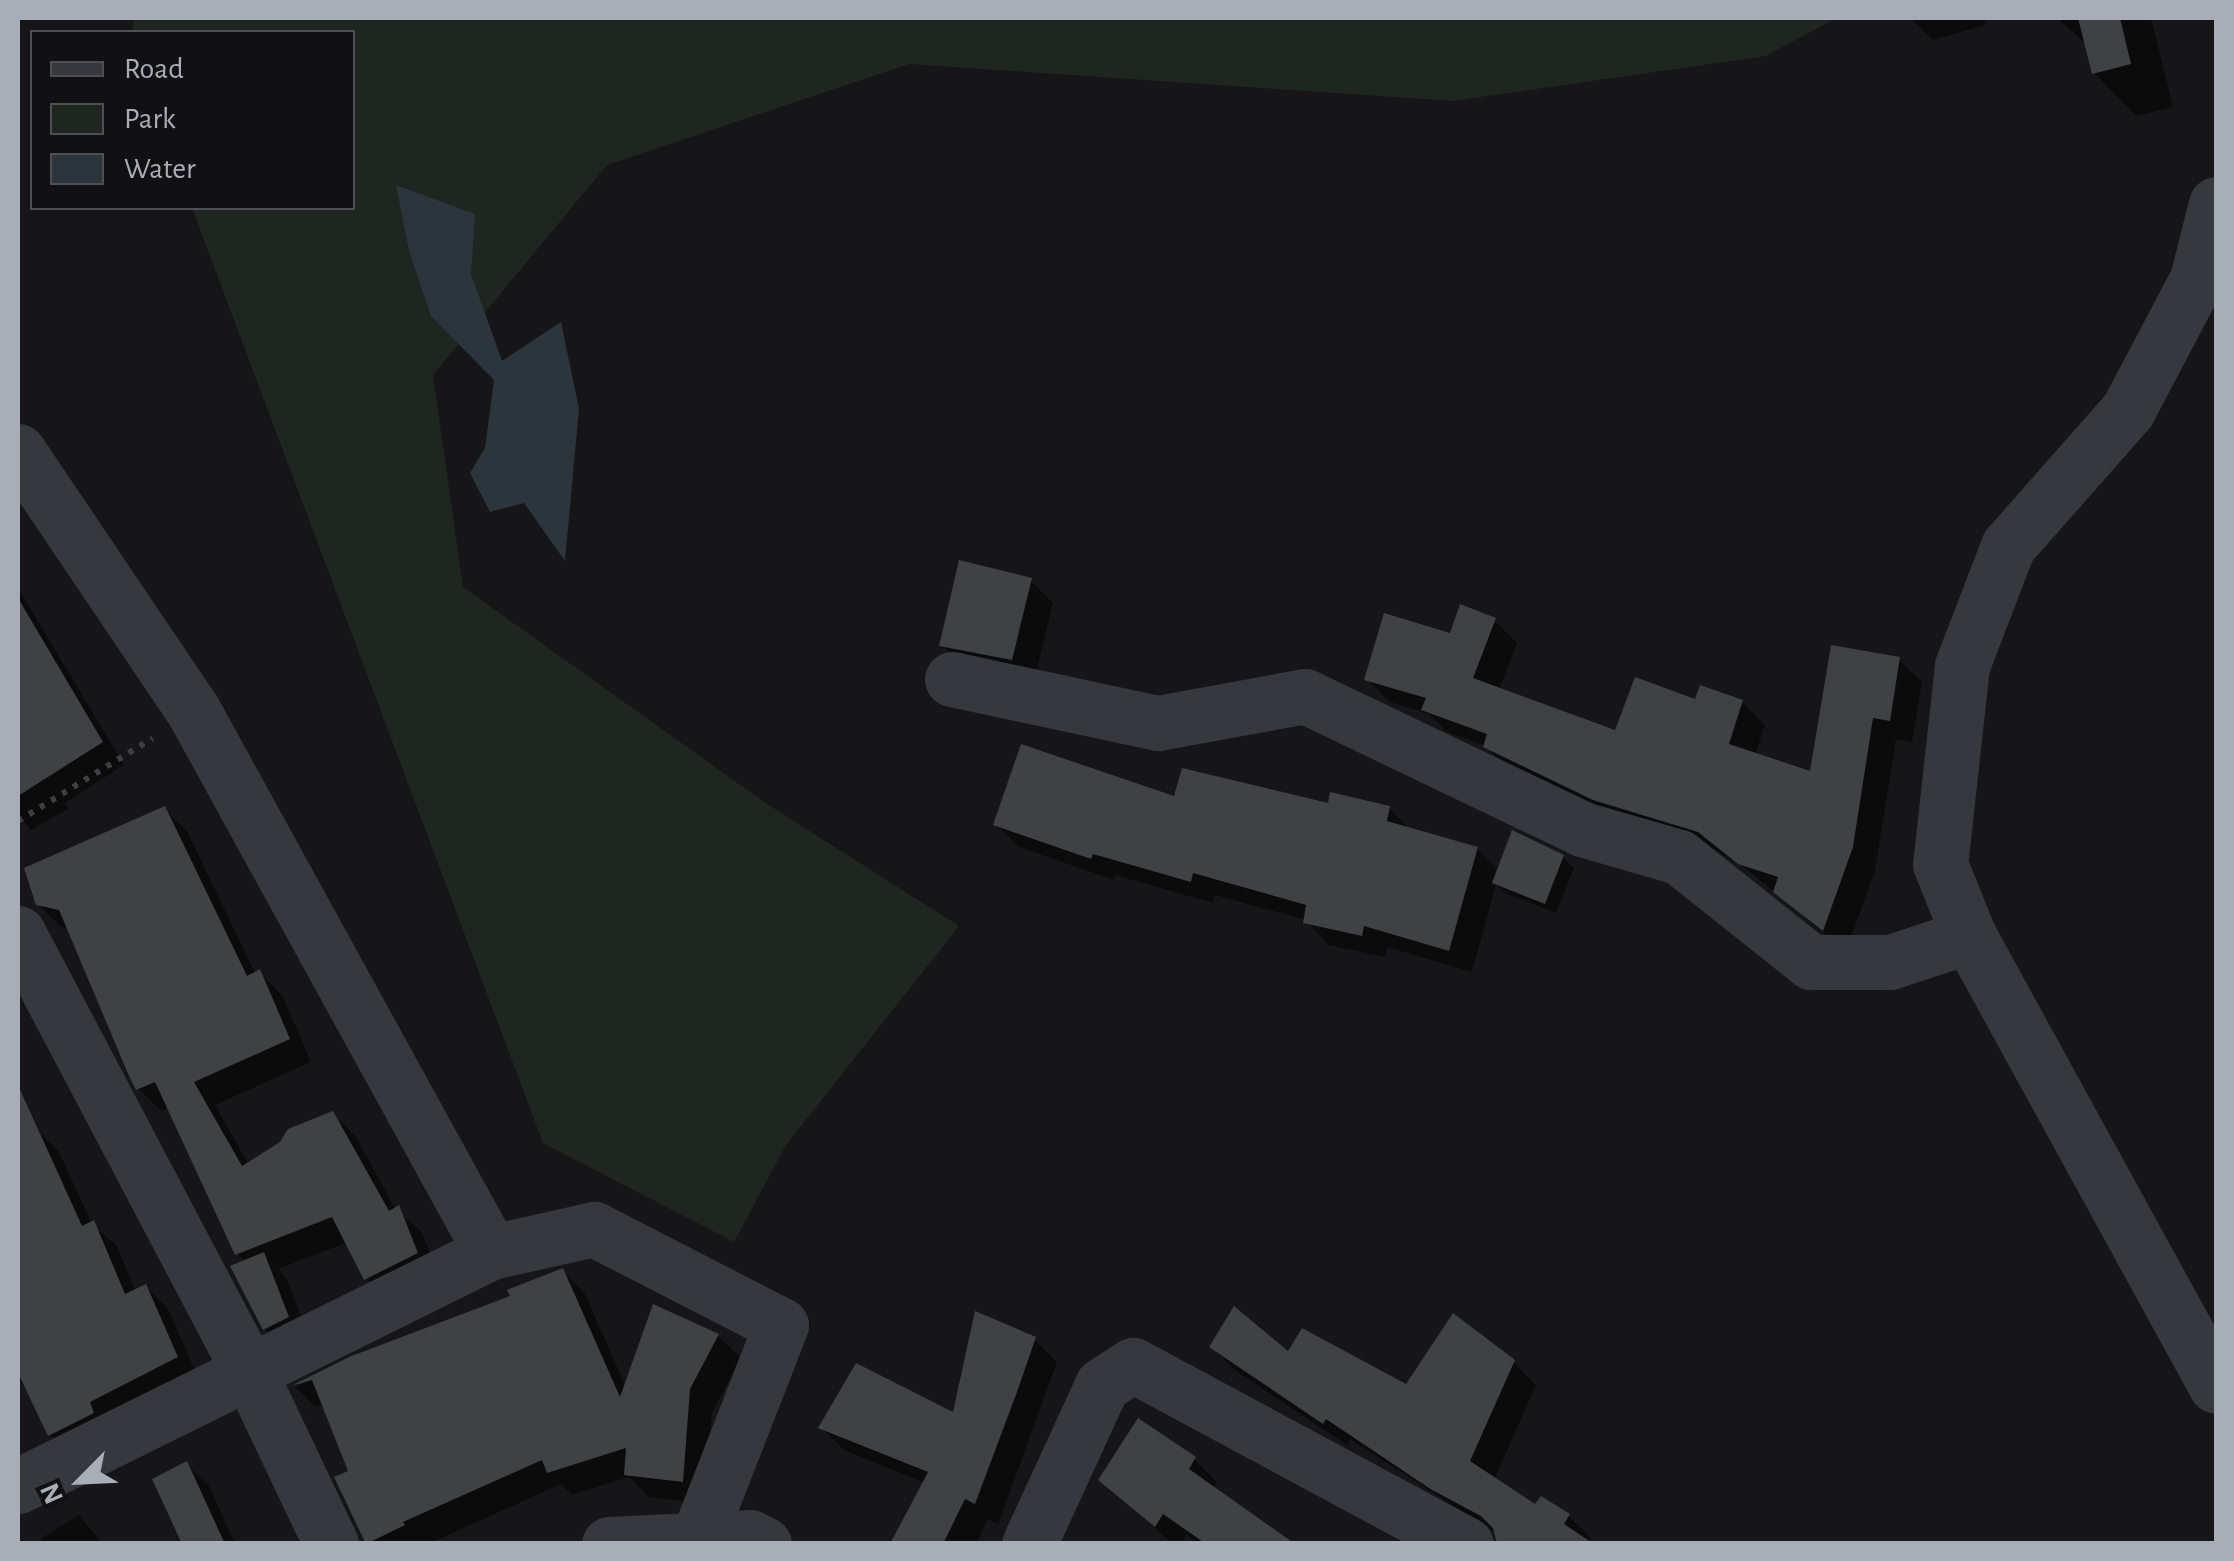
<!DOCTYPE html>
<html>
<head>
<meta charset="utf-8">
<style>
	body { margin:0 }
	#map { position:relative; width:2234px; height:1561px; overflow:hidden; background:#161618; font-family:"Alegreya Sans",sans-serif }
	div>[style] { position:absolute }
	.green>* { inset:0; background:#1e261f }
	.water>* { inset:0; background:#2c353c }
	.shadow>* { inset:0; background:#0007 }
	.building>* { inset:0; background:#404145 }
	.path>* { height:6px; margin-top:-3px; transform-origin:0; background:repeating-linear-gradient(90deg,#3d3f44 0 5px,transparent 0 13px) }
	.minor>* { height:55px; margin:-27.5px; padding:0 27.5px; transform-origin:27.5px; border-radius:27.5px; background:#37383d }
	span { translate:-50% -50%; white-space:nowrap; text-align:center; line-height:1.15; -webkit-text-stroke:8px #111113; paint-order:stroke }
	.frame { position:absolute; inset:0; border:20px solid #a8adb8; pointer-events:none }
	.legend { position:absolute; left:30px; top:30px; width:325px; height:180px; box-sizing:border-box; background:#111113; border:2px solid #4d4f55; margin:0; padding:12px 18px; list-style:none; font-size:30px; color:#a8adb8 }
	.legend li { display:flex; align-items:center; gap:20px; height:50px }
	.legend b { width:50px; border:2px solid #4d4f55 }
	.north { position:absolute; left:30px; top:1431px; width:100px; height:100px; -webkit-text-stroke:8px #111113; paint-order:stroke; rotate:246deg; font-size:28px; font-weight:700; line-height:40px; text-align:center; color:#a8adb8 }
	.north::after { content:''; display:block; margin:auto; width:35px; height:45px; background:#a8adb8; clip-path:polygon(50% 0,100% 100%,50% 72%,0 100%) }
</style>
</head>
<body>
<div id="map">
	<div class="green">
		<i style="clip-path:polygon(134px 18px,1836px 18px,1766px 56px,1452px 101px,909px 64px,607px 165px,433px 375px,463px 587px,764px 802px,959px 926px,786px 1145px,734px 1242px,543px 1143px,192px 208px,352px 208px,352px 32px,132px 32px)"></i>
	</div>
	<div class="water">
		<i style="clip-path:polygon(396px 185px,475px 214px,471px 274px,502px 361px,561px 322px,579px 409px,565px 561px,524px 503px,490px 512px,470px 473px,485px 448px,494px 380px,431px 316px,409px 251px)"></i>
	</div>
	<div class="shadow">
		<i style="clip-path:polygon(1910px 18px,1984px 18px,1986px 25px,1933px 40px)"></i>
		<i style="clip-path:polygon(2057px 18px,2151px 18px,2173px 107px,2137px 116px,2094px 73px,2087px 45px)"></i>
		<i style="clip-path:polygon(1030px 580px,1053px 603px,1034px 681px,964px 667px,941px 645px)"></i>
		<i style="clip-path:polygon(18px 588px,124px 765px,65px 803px,68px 809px,31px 830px,18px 816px)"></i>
		<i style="clip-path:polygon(1494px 620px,1517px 643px,1499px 690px,1617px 734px,1697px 702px,1742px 702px,1765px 725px,1755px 755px,1812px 774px,1899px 660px,1922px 682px,1912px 742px,1896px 740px,1875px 871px,1846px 951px,1744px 867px,1713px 849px,1618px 822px,1508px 769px,1486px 746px,1447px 732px,1429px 714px,1390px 702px,1367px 680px,1451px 636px)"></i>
		<i style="clip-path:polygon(1176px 799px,1389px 808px,1411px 831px,1477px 849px,1499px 871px,1563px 857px,1574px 868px,1556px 913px,1505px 893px,1496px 884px,1472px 972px,1387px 947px,1385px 957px,1328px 945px,1306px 920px,1215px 895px,1213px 903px,1115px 875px,1114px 880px,1019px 847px,996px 824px)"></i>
		<i style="clip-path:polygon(164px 809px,187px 831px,256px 975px,260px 973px,282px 995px,311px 1062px,215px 1105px,249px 1165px,333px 1114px,356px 1137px,396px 1210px,421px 1231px,440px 1276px,389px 1301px,366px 1278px,348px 1242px,278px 1269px,286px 1277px,310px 1340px,288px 1351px,265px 1329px,246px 1262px,237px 1253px,169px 1108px,161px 1111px,138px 1088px,70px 929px,61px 927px,38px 904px)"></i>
		<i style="clip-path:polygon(18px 1084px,41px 1134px,59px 1152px,92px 1224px,117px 1246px,136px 1292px,146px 1287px,168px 1309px,199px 1380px,73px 1457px,50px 1435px,28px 1390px,18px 1379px)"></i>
		<i style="clip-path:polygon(562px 1271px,585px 1294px,626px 1387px,718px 1336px,741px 1358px,712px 1413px,704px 1504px,649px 1497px,629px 1477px,572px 1495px,561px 1484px,428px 1544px,369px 1544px,337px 1479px,351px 1473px,324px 1405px,316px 1407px,295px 1387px,350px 1359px,513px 1297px)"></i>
		<i style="clip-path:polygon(1034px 1339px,1057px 1362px,998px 1525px,988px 1519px,976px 1544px,893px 1544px,925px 1483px,844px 1450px,821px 1427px,954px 1416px)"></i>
		<i style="clip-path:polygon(1212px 1347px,1288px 1355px,1407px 1387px,1513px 1362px,1536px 1385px,1494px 1480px,1536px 1508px,1568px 1516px,1591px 1538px,1588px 1544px,1497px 1534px,1350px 1439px,1347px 1445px,1235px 1370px)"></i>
		<i style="clip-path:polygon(1194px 1459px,1217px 1482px,1213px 1489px,1294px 1544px,1199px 1544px,1186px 1534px,1181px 1544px,1173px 1544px,1101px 1479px)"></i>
		<i style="clip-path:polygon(186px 1464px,209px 1486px,235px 1544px,184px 1544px)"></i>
		<i style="clip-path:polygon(79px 1515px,103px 1544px,45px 1544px,42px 1538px)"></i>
	</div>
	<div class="building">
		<i style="clip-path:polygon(2078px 18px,2120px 18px,2131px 64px,2092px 74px)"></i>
		<i style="clip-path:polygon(959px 560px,1032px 578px,1012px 660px,939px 646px)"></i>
		<i style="clip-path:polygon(18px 598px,103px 742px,18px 796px)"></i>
		<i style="clip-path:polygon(1460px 604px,1496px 618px,1473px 678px,1615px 730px,1635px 677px,1695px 699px,1700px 685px,1743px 700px,1729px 744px,1810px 771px,1831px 645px,1900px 657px,1890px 721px,1873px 718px,1853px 847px,1823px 931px,1773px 892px,1778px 877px,1738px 864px,1698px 832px,1593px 800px,1483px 747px,1487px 734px,1421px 710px,1426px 698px,1364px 680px,1384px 613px,1450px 633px)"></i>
		<i style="clip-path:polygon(1021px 744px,1174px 796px,1182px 768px,1328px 803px,1330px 792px,1390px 806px,1387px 821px,1478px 847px,1449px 951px,1364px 926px,1362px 936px,1303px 923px,1306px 905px,1193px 873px,1191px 882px,1093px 854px,1091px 859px,993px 825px)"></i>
		<i style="clip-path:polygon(165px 806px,247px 976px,260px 969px,290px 1039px,194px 1082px,242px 1166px,280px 1142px,288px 1129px,333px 1111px,389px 1211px,399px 1205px,418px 1253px,364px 1280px,332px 1217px,235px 1255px,155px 1082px,136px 1090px,129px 1076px,59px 910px,36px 905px,24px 868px)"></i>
		<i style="clip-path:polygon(1512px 830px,1564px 855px,1545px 904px,1492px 883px)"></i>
		<i style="clip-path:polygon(18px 1085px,82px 1226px,94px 1220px,125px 1294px,146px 1284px,178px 1357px,90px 1402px,94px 1413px,48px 1436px,18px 1373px)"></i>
		<i style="clip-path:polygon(264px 1252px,289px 1317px,263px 1330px,230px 1266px)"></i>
		<i style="clip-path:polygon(563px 1268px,620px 1397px,653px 1304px,719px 1334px,690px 1389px,683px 1482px,624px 1475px,626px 1448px,547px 1473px,542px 1460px,403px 1522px,405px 1525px,366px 1544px,334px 1477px,348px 1471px,312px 1380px,291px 1386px,349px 1357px,510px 1296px,507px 1290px)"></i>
		<i style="clip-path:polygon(1234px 1306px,1288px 1351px,1302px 1328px,1406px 1384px,1453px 1313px,1515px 1360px,1470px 1461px,1535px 1504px,1541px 1496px,1570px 1514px,1564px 1524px,1594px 1544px,1497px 1544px,1493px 1528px,1481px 1516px,1432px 1490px,1326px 1419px,1323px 1424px,1209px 1347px)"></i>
		<i style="clip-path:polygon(975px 1311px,1036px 1337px,1017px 1392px,975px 1504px,965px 1499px,943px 1544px,890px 1544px,928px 1472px,818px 1428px,856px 1363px,953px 1412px)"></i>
		<i style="clip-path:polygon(1138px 1418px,1196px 1457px,1189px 1469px,1295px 1544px,1206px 1544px,1163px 1514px,1155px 1527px,1098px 1480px)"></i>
		<i style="clip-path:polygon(187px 1461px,225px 1544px,182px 1544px,152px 1479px)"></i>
	</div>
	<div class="path">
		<i style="left:18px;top:821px;width:158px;rotate:-31.6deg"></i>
	</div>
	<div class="minor">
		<i style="left:2216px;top:204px;width:77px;rotate:104.2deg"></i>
		<i style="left:2197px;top:279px;width:148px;rotate:117.8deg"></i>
		<i style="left:2128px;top:410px;width:181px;rotate:131.4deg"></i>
		<i style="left:2008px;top:546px;width:129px;rotate:111deg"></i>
		<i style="left:1962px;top:666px;width:199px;rotate:96.3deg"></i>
		<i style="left:1940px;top:864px;width:78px;rotate:68.1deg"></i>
		<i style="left:1969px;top:936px;width:513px;rotate:61.24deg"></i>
		<i style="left:18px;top:451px;width:315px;rotate:56deg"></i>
		<i style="left:194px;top:712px;width:616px;rotate:61.19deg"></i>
		<i style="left:952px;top:679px;width:211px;rotate:12.1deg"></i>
		<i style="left:1158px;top:723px;width:149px;rotate:-10.4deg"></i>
		<i style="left:1305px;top:696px;width:307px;rotate:25.6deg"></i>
		<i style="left:1582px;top:829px;width:101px;rotate:16.1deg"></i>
		<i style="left:1679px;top:857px;width:169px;rotate:38.5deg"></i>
		<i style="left:1811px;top:962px;width:79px"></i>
		<i style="left:1890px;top:962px;width:83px;rotate:-18.2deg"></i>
		<i style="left:18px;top:933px;width:493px;rotate:62.2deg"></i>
		<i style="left:248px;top:1369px;width:194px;rotate:64.6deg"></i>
		<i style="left:18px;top:1486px;width:528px;rotate:-26.32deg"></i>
		<i style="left:491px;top:1252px;width:106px;rotate:-12.6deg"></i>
		<i style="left:594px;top:1229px;width:210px;rotate:27.2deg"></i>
		<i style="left:781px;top:1325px;width:231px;rotate:111.3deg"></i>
		<i style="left:609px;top:1544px;width:141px;rotate:-2.8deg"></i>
		<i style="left:750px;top:1537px;width:16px;rotate:27deg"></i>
		<i style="left:1029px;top:1544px;width:175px;rotate:-65.3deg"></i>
		<i style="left:1102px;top:1385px;width:37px;rotate:-33deg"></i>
		<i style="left:1133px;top:1365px;width:378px;rotate:28.3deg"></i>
	</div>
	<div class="frame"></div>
	<ul class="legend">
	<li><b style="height:12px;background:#37383d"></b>Road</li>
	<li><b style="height:28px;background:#1e261f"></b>Park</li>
	<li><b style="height:28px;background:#2c353c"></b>Water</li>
	</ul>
	<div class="north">N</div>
</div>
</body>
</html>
